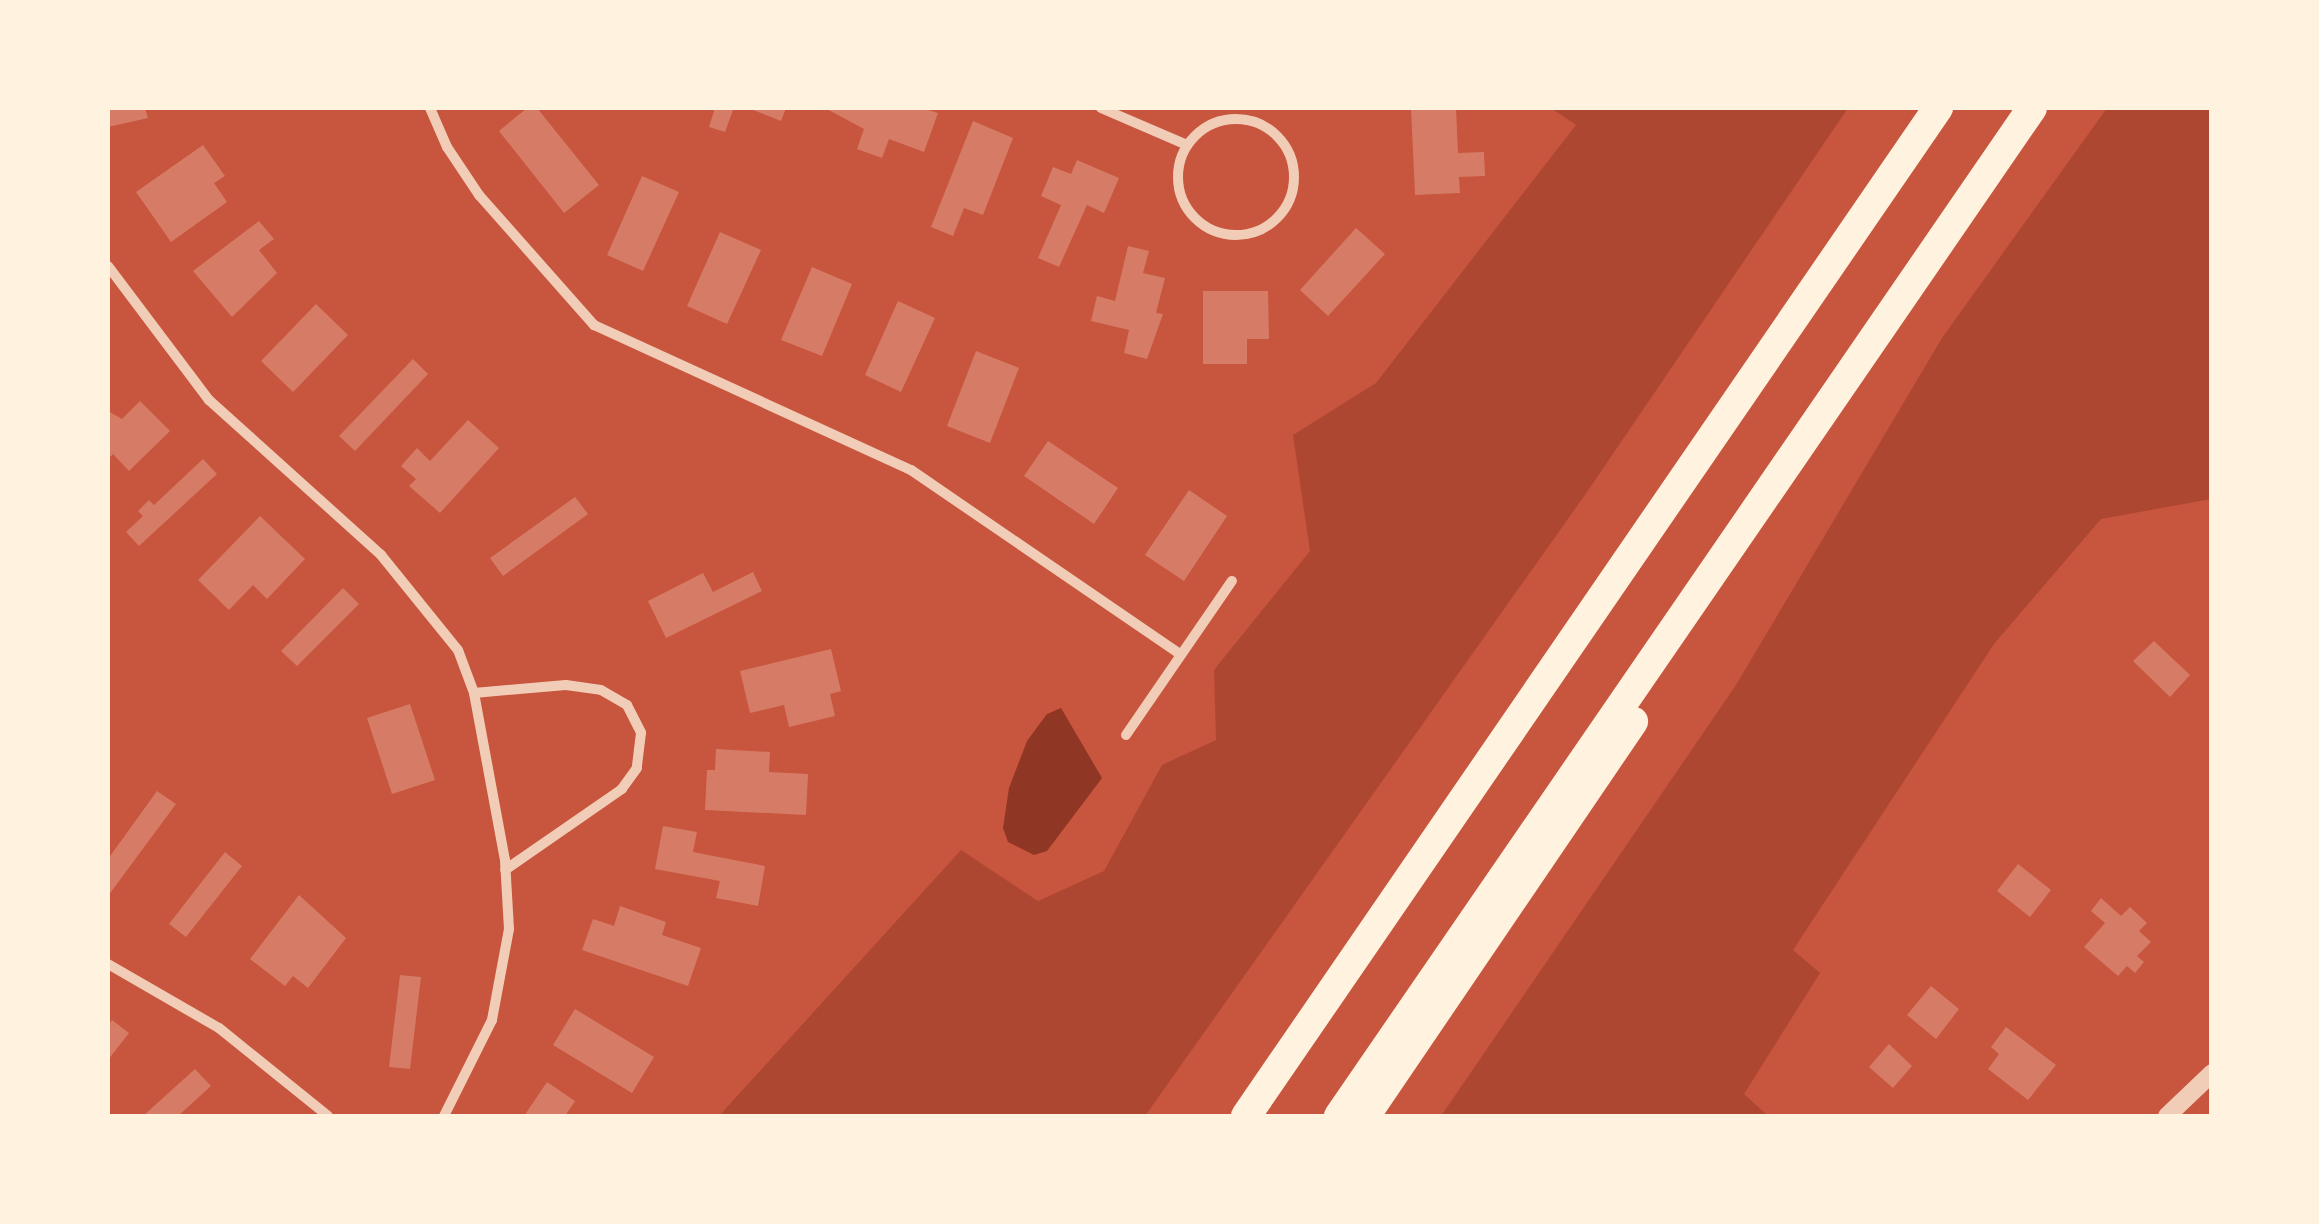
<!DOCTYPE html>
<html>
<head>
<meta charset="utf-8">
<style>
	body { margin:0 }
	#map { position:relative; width:2319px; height:1224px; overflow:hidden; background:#c8553d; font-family:"Titillium Web",sans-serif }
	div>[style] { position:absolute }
	.green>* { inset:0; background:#ae4732 }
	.water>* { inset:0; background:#8f3625 }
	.building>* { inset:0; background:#d67c66 }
	.minor>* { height:10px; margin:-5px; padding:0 5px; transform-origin:5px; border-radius:5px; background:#f1ccb7 }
	.minor>.ring { margin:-5px; padding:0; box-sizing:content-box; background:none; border:10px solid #f1ccb7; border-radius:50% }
	.tertiary>* { height:18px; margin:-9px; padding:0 9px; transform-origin:9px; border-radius:9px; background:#f1ccb7 }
	.motorway>* { height:30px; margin:-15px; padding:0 15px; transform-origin:15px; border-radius:15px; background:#fff3e0 }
	span { translate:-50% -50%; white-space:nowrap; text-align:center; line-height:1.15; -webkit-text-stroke:10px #fff3e0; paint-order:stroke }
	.frame { position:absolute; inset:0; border:110px solid #fff3e0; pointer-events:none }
</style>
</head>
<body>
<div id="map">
	<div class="green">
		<i style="clip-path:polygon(1551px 108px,1848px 108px,1587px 492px,1145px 1116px,719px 1116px,961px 850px,1038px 901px,1104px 871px,1162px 765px,1216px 740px,1214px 670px,1310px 551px,1293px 435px,1376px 383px,1576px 125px)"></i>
		<i style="clip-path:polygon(2107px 108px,2211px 108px,2211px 499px,2101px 519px,1994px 644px,1793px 950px,1820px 973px,1744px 1094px,1768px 1116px,1441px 1116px,1736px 685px,1942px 338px)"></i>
	</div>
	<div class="water">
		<i style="clip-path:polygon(1061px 708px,1102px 778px,1047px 851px,1034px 855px,1008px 842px,1003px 828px,1009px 788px,1027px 741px,1047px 714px)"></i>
	</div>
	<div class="building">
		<i style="clip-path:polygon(108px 108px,145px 108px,148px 118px,108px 127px)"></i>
		<i style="clip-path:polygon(527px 108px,537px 108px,599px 185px,564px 213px,499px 131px)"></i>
		<i style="clip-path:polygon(715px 108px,733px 110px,725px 132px,709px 127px)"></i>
		<i style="clip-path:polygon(748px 108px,786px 108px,781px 121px)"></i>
		<i style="clip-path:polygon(825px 108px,922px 108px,938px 113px,924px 152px,889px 139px,882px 158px,857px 149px,864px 129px)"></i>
		<i style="clip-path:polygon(1411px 108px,1456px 108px,1458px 153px,1484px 152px,1485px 176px,1459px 177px,1460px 193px,1415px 195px)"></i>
		<i style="clip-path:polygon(973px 121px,1013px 138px,983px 215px,964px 208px,953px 236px,931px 227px)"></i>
		<i style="clip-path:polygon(203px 145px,225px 176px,214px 183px,227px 202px,171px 242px,136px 192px)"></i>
		<i style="clip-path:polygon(1077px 160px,1119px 178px,1104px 213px,1087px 205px,1059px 267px,1038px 258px,1061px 205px,1041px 196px,1053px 167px,1071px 174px)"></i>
		<i style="clip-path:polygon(642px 176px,679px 192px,643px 271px,607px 255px)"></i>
		<i style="clip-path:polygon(259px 221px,274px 239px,259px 250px,277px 273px,232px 317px,193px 271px)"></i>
		<i style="clip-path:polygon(1356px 228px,1385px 254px,1328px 316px,1300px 290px)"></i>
		<i style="clip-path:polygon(720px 232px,761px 250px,727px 324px,687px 306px)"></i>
		<i style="clip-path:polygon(1128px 246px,1149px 251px,1143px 273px,1165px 278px,1156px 313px,1163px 314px,1147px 359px,1124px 353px,1129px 330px,1091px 321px,1097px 296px,1115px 301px)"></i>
		<i style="clip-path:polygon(812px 267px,852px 284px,822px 356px,781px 340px)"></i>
		<i style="clip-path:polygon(1203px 291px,1268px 291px,1269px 339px,1247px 339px,1247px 364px,1203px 364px)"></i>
		<i style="clip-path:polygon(898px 301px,935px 318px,901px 392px,865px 375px)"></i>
		<i style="clip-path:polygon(316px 304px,348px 335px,293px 392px,261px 361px)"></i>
		<i style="clip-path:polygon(976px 351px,1019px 368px,990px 443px,947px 426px)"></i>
		<i style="clip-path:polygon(413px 359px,428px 374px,355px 451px,339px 436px)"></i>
		<i style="clip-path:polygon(140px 401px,170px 431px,129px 471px,113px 454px,108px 459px,108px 411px,122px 419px)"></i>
		<i style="clip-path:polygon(468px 420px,499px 448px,440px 513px,409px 486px,416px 479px,401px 466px,417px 448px,430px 461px)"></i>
		<i style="clip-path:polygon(1048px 441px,1118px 488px,1094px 524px,1024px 476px)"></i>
		<i style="clip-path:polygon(203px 459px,217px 474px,139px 546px,126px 532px,143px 516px,138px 511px,149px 500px,154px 505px)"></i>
		<i style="clip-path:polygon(1189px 490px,1227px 516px,1184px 581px,1145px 555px)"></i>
		<i style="clip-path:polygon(575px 497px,588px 514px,503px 576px,490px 558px)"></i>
		<i style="clip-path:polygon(260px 516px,305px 559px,267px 599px,253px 585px,229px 610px,198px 580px)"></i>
		<i style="clip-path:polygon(753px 572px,762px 591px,666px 638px,648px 601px,703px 573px,713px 592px)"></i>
		<i style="clip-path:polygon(343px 588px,359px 604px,297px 666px,281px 651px)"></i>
		<i style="clip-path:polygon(2154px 641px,2190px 675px,2170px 697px,2133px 661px)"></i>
		<i style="clip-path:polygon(831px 649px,841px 691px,830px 694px,835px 716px,789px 727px,784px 705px,750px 713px,740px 671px)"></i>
		<i style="clip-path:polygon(410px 704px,435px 780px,392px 794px,367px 718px)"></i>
		<i style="clip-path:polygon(716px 749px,770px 752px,769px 772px,808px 774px,806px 815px,705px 810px,707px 770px,715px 770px)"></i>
		<i style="clip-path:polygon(157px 791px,176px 804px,108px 896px,108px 859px)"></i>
		<i style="clip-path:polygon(663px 826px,697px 832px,693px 852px,765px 866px,758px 906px,716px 898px,720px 881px,655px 869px)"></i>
		<i style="clip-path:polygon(225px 852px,242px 866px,186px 937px,169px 924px)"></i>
		<i style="clip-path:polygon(2018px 864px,2051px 890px,2030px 917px,1997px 891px)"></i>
		<i style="clip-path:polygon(299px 895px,346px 938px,308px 988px,293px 976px,285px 986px,250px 959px)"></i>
		<i style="clip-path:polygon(2101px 898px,2121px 916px,2130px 907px,2147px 923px,2139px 931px,2151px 942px,2137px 956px,2144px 962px,2135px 973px,2127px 966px,2118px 976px,2084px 947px,2105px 923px,2091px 911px)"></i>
		<i style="clip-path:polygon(620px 906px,666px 922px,662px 935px,701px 948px,688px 986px,582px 950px,593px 919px,614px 926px)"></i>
		<i style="clip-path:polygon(400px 975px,421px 977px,410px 1069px,389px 1067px)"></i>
		<i style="clip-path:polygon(1931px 986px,1959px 1009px,1936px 1039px,1907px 1015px)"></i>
		<i style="clip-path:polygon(575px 1009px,654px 1057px,632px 1093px,553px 1045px)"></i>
		<i style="clip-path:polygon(112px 1020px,129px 1033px,108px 1060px,108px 1026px)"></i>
		<i style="clip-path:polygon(2006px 1027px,2056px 1065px,2028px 1100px,1988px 1069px,1999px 1054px,1991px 1047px)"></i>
		<i style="clip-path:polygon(1889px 1044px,1912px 1066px,1893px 1088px,1869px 1067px)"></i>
		<i style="clip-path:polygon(195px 1069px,211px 1086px,178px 1116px,143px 1116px)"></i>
		<i style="clip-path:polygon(547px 1082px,575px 1101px,565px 1116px,524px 1116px)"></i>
	</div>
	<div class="minor">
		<i style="left:430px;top:108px;width:43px;rotate:66.4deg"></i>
		<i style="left:447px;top:147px;width:58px;rotate:56.3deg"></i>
		<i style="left:479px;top:195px;width:174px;rotate:48.5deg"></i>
		<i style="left:594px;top:325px;width:349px;rotate:24.6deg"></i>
		<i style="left:911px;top:470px;width:327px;rotate:34.4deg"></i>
		<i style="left:1101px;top:108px;width:94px;rotate:23.3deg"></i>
		<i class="ring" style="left:1178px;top:119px;width:106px;height:106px"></i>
		<i style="left:108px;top:266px;width:168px;rotate:53deg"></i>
		<i style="left:209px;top:400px;width:232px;rotate:42deg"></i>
		<i style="left:381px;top:555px;width:122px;rotate:51deg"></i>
		<i style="left:458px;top:650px;width:46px;rotate:69.6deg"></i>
		<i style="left:474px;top:693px;width:170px;rotate:79.5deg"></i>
		<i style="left:505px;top:860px;width:69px;rotate:86.7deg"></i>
		<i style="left:509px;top:929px;width:93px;rotate:100.6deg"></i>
		<i style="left:492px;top:1020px;width:107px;rotate:116.6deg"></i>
		<i style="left:474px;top:693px;width:92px;rotate:-5deg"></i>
		<i style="left:566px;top:685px;width:35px;rotate:8deg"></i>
		<i style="left:601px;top:690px;width:30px;rotate:30deg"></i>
		<i style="left:627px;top:705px;width:31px;rotate:63deg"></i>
		<i style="left:641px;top:733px;width:35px;rotate:97deg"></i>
		<i style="left:637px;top:768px;width:26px;rotate:126deg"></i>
		<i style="left:622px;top:789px;width:142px;rotate:145.3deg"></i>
		<i style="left:1126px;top:735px;width:187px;rotate:-55.5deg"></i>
		<i style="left:108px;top:964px;width:128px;rotate:30deg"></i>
		<i style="left:219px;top:1028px;width:140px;rotate:38.9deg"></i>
	</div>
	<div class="tertiary">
		<i style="left:2167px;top:1116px;width:62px;rotate:-43.7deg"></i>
	</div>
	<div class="motorway">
		<i style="left:1246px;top:1116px;width:1223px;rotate:-55.53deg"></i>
		<i style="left:1339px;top:1116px;width:1223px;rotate:-55.49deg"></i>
		<i style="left:1365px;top:1116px;width:477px;rotate:-55.8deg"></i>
	</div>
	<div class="frame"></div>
</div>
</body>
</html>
